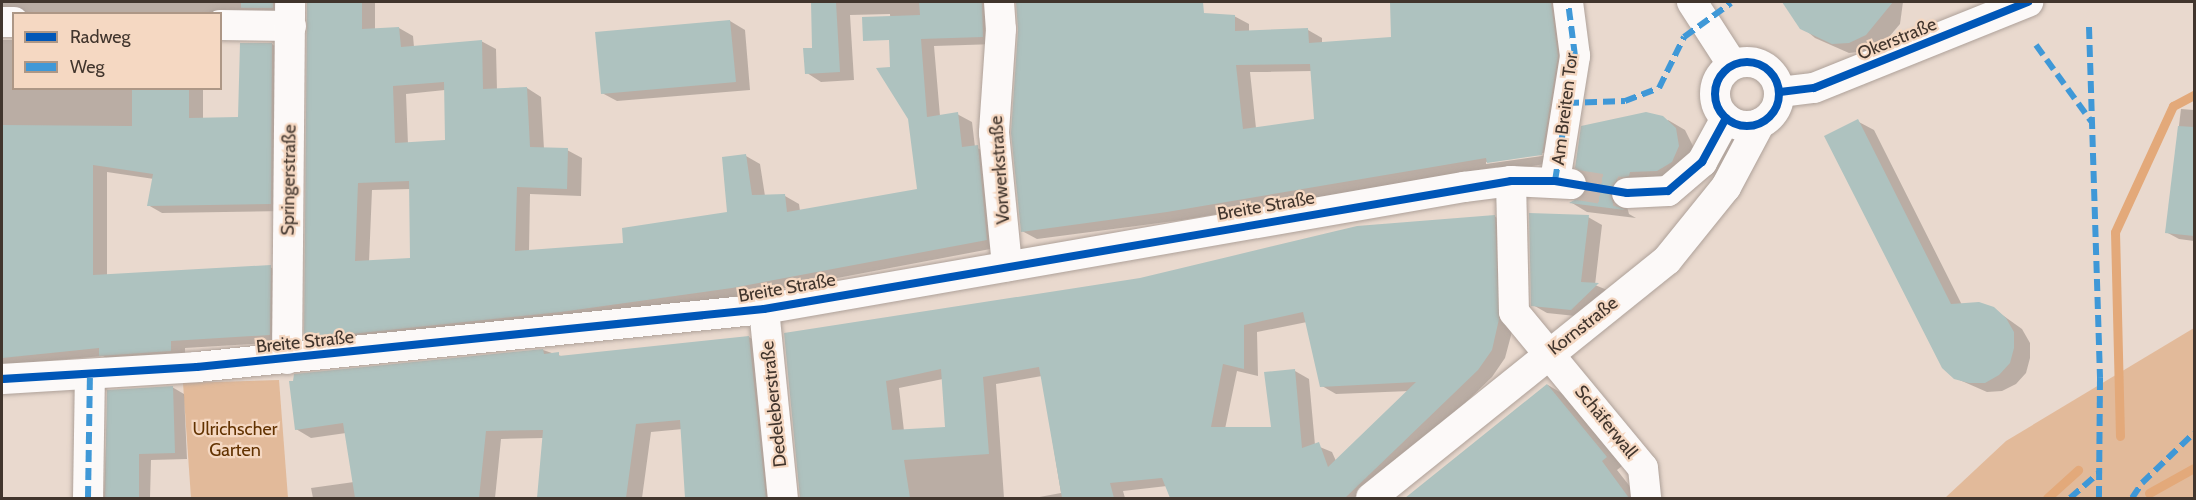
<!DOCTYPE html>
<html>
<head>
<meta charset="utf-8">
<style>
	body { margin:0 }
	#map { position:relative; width:2196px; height:500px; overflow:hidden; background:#e9d9ce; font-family:Cabin,sans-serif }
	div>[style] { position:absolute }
	.green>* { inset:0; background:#e2ba9a }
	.shadow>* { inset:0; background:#0003 }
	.stream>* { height:9px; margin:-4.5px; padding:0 4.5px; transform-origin:4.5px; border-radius:4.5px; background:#e3a97a }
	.building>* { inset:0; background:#aec2bf }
	.street-tunnel>* { height:30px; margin-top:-15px; transform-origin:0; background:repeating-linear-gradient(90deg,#c7b8ae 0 30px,transparent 0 45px) }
	.roads { filter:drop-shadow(0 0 2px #aea199) drop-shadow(0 0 2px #aea199) }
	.street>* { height:30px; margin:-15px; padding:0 15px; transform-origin:15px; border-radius:15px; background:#fcf9f8 }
	.street>.ring { margin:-15px; padding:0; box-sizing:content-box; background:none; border:30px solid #fcf9f8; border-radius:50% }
	.quiet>* { height:6px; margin-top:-3px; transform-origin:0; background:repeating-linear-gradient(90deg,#3f98d7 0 12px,transparent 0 18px) }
	.cycleway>* { height:8px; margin:-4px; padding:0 4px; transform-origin:4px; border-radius:4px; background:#0057b8 }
	.cycleway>.ring { margin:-4px; padding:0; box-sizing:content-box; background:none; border:8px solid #0057b8; border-radius:50% }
	span { translate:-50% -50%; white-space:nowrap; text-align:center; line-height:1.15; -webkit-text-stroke:4.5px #f5d8c2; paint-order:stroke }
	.street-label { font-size:18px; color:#41352d }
	.park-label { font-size:18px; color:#623200 }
	.frame { position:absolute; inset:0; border:3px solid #41352d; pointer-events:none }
	.legend { position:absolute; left:12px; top:12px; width:210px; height:78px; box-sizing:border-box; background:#f5d8c2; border:2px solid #ad9786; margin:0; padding:8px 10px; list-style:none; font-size:18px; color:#41352d }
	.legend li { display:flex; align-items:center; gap:12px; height:30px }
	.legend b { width:30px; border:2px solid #ad9786 }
</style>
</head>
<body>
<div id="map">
	<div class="green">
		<i style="clip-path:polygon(2194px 328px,2194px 498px,1945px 498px,2006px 441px)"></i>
		<i style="clip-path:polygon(279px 380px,288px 498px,191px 498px,183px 383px)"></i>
	</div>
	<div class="shadow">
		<i style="clip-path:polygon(2px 2px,289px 2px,287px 16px,29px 12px,14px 14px,2px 21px)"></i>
		<i style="clip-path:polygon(evenodd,309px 2px,375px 2px,375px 30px,399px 28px,413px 36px,414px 47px,481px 41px,496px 49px,497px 90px,527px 88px,541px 97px,544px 149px,567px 150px,582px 158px,581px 196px,530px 194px,529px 251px,625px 244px,728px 213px,746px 156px,760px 164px,765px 196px,785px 196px,799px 204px,800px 211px,919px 190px,909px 119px,892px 69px,890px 14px,850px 15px,854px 80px,821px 82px,807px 73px,814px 49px,813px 2px,999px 2px,997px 44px,934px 46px,940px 116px,957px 114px,972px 122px,975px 147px,992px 155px,1001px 247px,747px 295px,576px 320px,320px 346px,306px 338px,309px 2px,445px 90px,447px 142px,408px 144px,406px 94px,445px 90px,309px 2px,411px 189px,411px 259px,369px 262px,372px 190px,411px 189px)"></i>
		<i style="clip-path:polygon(evenodd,1018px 2px,1198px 2px,1197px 15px,1234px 16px,1249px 24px,1249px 32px,1308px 30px,1322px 38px,1322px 43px,1392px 39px,1392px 2px,1568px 2px,1556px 162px,1503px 171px,1496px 167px,1182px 220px,1037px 239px,1022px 231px,1018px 2px,1312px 71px,1316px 120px,1256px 128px,1250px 72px,1312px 71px,1018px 2px,1549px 152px,1549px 155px,1486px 164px,1486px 162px,1549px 152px)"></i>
		<i style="clip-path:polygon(1788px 2px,1903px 2px,1900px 24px,1883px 44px,1867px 51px,1849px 53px,1815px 38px,1795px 21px)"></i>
		<i style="clip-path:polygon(730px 21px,745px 30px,750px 90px,617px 101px,602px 93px)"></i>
		<i style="clip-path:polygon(2px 40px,14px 40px,14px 88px,203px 88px,203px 119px,240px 118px,241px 44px,272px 44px,286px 53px,285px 211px,162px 213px,148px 205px,154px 179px,107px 172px,107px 275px,270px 267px,284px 275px,284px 342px,185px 348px,185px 359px,115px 363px,103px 356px,2px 365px)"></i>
		<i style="clip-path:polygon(2181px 109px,2194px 110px,2194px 241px,2179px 239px,2166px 232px)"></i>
		<i style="clip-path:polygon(1668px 120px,1685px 130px,1695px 150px,1674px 180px,1626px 203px,1629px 214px,1636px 218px,1587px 212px,1572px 203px,1586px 195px)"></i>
		<i style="clip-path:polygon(1857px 121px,1874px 130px,1962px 305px,1994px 309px,2022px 329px,2030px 343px,2030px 358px,2026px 373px,2016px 384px,2002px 391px,1987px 392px,1955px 378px)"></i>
		<i style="clip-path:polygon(evenodd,1494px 216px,1508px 224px,1513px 328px,1505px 358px,1492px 377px,1367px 498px,1286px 498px,1276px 481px,1216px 483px,1227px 498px,1172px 498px,1167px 486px,1123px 491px,1125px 498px,1034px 498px,1061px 493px,1042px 376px,996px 384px,1004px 498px,801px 498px,785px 334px,1140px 279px,1494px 216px,1307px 322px,1322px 386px,1336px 394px,1410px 391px,1336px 461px,1332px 452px,1315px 445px,1309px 379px,1295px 371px,1273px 428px,1225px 429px,1237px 371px,1258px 376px,1257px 332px,1307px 322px,1494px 216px,943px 379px,947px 429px,904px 431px,899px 388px,943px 379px)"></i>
		<i style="clip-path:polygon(1588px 217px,1602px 225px,1595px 285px,1612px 292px,1585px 317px,1547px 313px,1533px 305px)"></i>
		<i style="clip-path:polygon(749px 337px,764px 346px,780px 498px,687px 498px,683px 429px,651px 432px,642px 498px,539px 498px,544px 438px,501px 439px,495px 498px,313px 498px,311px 488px,354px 482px,346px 433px,311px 438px,296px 429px,543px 350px,564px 357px)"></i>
		<i style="clip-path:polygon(1548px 385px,1563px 394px,1622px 466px,1617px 470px,1639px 498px,1529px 498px,1523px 492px,1515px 498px,1407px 498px)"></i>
		<i style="clip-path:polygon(172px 387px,184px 394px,187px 459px,151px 460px,150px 498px,104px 498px,108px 391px)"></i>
	</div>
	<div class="stream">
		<i style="left:2120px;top:436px;width:204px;rotate:-91.4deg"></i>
		<i style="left:2115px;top:232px;width:139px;rotate:-65.3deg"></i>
		<i style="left:2173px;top:106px;width:24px;rotate:-28deg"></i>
		<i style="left:2149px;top:493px;width:51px;rotate:-29.1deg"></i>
		<i style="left:2047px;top:498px;width:42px;rotate:-42.1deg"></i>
	</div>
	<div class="building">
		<i style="clip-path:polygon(241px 2px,273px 2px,273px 8px,241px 8px)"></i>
		<i style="clip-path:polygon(evenodd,307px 2px,362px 2px,362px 29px,399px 27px,401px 47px,482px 40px,483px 89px,527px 87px,530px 147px,568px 148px,567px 189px,517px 187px,515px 251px,623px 243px,622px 228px,727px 212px,722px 157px,746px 154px,752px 195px,785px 194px,787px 212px,917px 189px,908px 119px,876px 68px,890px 67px,889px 40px,863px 41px,862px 17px,920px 15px,919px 2px,982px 2px,983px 37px,921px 39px,927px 117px,958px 112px,962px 147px,978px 145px,987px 240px,732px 288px,561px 312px,304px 339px,307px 2px,444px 82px,445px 140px,395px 143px,393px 86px,444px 82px,307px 2px,409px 181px,410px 258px,355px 261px,358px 183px,409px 181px)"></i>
		<i style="clip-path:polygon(811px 2px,836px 2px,840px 72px,805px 74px,803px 48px,812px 48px)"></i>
		<i style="clip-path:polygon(evenodd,1016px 2px,1203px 2px,1204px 13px,1235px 15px,1235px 31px,1308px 28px,1309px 43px,1391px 37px,1390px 2px,1551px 2px,1558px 56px,1542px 155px,1487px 163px,1486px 158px,1167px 212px,1021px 232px,1011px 133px,1018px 30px,1016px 2px,1310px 64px,1314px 119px,1243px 129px,1236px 65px,1310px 64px)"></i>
		<i style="clip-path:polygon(1782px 2px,1893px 2px,1866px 35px,1849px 43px,1832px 44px,1800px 29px)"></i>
		<i style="clip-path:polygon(730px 20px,736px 82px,601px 94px,595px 32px)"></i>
		<i style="clip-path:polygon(240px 43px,272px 43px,271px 204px,147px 206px,153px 174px,93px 165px,93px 275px,271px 265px,270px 335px,171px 341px,171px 351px,99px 356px,99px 348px,2px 358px,2px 125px,132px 126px,132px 88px,189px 88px,189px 118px,238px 117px)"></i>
		<i style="clip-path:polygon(1646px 112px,1663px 116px,1676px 128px,1679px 146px,1672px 162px,1657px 171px,1630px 172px,1629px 176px,1617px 179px,1610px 194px,1613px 203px,1625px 210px,1569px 203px,1585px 194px,1588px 185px,1586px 176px,1575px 168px,1581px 126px)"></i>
		<i style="clip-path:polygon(1858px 119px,1951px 304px,1979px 302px,1994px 307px,2006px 318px,2014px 332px,2014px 348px,2010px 363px,1999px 375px,1985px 383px,1969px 383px,1954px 379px,1942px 368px,1824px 136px)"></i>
		<i style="clip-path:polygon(2178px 126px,2194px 127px,2194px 236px,2165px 233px)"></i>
		<i style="clip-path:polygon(1529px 213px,1589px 215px,1581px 282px,1599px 283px,1571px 310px,1531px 306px)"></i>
		<i style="clip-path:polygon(evenodd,1495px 215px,1499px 319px,1492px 350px,1478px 370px,1345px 498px,1170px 498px,1162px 478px,1110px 483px,1114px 498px,1062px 498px,1039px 367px,983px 377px,989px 454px,904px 460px,910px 498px,800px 498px,784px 333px,1140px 278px,1357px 226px,1495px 215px,1303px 312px,1320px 387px,1416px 382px,1328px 467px,1319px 442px,1302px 448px,1295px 369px,1264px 372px,1271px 427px,1211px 427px,1223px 364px,1244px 369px,1244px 325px,1303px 312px,1495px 215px,941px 369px,945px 427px,892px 430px,886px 381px,941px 369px)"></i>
		<i style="clip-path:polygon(749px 336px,766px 498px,685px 498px,680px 420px,636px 424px,626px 498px,537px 498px,543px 430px,486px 431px,479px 498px,355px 498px,343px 423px,295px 430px,289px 381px,293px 381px,294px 374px,543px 349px,544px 354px,559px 352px,559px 356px)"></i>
		<i style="clip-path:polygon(1547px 384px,1607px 457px,1602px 461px,1629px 498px,1405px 498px)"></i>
		<i style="clip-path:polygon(173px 386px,175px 453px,139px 454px,139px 498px,105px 498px,107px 390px)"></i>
	</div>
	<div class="street-tunnel">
		<i style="left:1571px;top:184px;width:57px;rotate:9.1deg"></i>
	</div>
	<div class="roads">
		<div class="street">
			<i style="left:999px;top:2px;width:27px;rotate:86deg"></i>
			<i style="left:1001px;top:29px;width:104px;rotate:93.9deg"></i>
			<i style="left:994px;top:133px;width:134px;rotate:84.4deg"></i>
			<i style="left:1692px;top:2px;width:74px;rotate:57.2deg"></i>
			<i style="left:2px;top:22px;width:12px"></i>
			<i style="left:220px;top:25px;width:71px;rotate:0.8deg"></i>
			<i class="ring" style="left:1715px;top:62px;width:34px;height:34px"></i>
			<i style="left:1780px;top:92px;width:34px;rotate:-7deg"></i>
			<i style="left:1814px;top:88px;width:231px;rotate:-21.9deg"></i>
			<i style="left:1511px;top:181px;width:131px;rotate:88.7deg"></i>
			<i style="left:1514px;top:312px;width:202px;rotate:50.4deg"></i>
			<i style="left:1643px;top:468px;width:30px;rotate:84deg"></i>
			<i style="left:1555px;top:181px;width:127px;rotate:-80.9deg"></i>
			<i style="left:1575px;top:56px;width:54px;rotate:-97.4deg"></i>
			<i style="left:1627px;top:193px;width:41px;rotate:-2.8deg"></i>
			<i style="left:1668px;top:191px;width:45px;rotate:-40.5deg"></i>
			<i style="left:1702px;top:162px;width:50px;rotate:-61.4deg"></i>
			<i style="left:764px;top:309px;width:190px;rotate:84.3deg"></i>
			<i style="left:287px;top:359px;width:357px;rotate:-89.5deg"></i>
			<i style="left:2px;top:379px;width:195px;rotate:-3.5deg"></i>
			<i style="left:197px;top:367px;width:570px;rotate:-5.84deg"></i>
			<i style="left:764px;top:309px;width:711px;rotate:-9.89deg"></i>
			<i style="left:1464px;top:187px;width:47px;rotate:-7.3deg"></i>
			<i style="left:1511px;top:181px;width:60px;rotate:2.9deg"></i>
			<i style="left:88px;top:498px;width:123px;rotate:-89.1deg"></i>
			<i style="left:1371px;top:498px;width:380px;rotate:-38.8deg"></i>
			<i style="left:1667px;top:260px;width:94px;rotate:-51.1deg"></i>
			<i style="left:1726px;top:187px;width:72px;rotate:-62deg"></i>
		</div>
	</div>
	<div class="quiet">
		<i style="left:2089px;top:27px;width:351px;rotate:88.2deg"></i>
		<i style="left:2100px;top:378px;width:120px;rotate:90.5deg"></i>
		<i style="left:2036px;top:45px;width:94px;rotate:54.1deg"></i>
		<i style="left:1567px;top:103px;width:58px;rotate:-2deg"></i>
		<i style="left:1625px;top:101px;width:36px;rotate:-21deg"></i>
		<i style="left:1659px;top:88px;width:57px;rotate:-63.9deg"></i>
		<i style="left:1684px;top:37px;width:58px;rotate:-35.9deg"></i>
		<i style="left:1555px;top:181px;width:127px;rotate:-80.9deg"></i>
		<i style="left:1575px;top:56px;width:54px;rotate:-97.4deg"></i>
		<i style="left:88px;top:498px;width:123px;rotate:-89.1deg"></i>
		<i style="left:2070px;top:498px;width:40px;rotate:-41deg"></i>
		<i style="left:2132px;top:498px;width:18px;rotate:-56deg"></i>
		<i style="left:2142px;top:483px;width:72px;rotate:-43.9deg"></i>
	</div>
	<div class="cycleway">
		<i class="ring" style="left:1715px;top:62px;width:56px;height:56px"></i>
		<i style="left:1780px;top:92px;width:34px;rotate:-7deg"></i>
		<i style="left:1814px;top:88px;width:231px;rotate:-21.9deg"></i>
		<i style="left:2px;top:379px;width:195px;rotate:-3.5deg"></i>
		<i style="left:197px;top:367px;width:570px;rotate:-5.84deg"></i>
		<i style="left:764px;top:309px;width:758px;rotate:-9.72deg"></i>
		<i style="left:1511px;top:181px;width:44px"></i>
		<i style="left:1555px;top:181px;width:73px;rotate:9.5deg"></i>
		<i style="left:1627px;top:193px;width:41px;rotate:-2.8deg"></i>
		<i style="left:1668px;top:191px;width:45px;rotate:-40.5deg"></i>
		<i style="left:1702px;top:162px;width:50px;rotate:-61.4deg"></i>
	</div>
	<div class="street-label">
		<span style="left:1897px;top:39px;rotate:-22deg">Okerstraße</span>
		<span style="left:1565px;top:109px;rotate:-83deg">Am Breiten Tor</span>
		<span style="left:1000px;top:170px;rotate:-94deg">Vorwerkstraße</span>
		<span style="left:289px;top:180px;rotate:-89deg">Springerstraße</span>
		<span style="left:1266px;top:206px;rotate:-10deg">Breite Straße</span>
		<span style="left:787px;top:288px;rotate:-10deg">Breite Straße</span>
		<span style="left:1583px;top:326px;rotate:-38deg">Kornstraße</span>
		<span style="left:305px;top:342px;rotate:-6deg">Breite Straße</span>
		<span style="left:774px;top:404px;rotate:-96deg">Dedeleberstraße</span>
		<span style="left:1606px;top:422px;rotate:51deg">Schäferwall</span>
	</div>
	<div class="park-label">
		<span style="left:235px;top:440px">Ulrichscher<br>Garten</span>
	</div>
	<div class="frame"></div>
	<ul class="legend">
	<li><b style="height:8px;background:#0057b8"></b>Radweg</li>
	<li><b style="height:8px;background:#3f98d7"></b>Weg</li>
	</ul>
</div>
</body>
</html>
